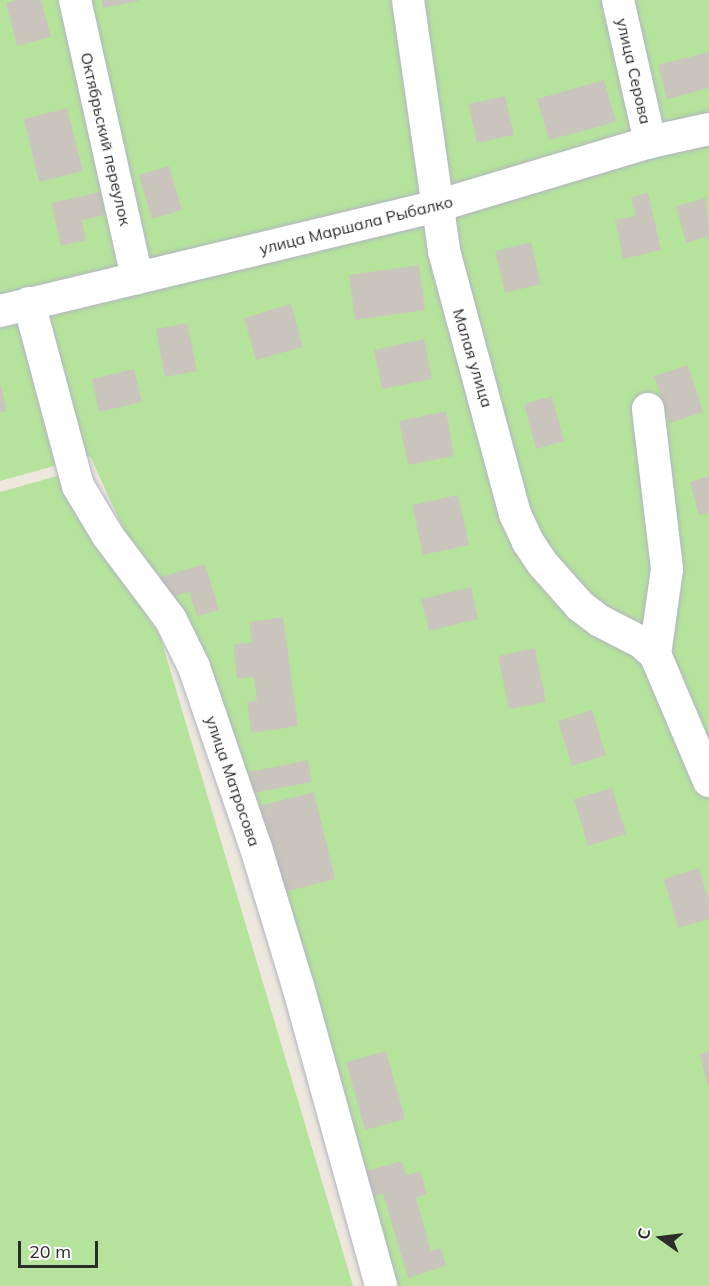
<!DOCTYPE html>
<html>
<head>
<meta charset="utf-8">
<style>
	body { margin:0 }
	#map { position:relative; width:709px; height:1286px; overflow:hidden; background:#ede7de; font-family:Mulish,sans-serif }
	div>[style] { position:absolute }
	.green>* { inset:0; background:#b5e39c }
	.building>* { inset:0; background:#c9c5bd }
	.roads { filter:drop-shadow(0 0 2px #b2b5bf) drop-shadow(0 0 2px #b2b5bf) }
	.street>* { height:32px; margin:-16px; padding:0 16px; transform-origin:16px; border-radius:16px; background:#fff }
	span { translate:-50% -50%; white-space:nowrap; text-align:center; line-height:1.15; -webkit-text-stroke:4.5px #fff; paint-order:stroke }
	.street-label { font-size:16px; color:#2c2c2c }
	.north { position:absolute; left:631px; top:1208px; width:60px; height:60px; -webkit-text-stroke:4px #fff; paint-order:stroke; rotate:284deg; font-size:16px; font-weight:700; line-height:24px; text-align:center; color:#2c2c2c }
	.north::after { content:''; display:block; margin:auto; width:21px; height:27px; background:#2c2c2c; clip-path:polygon(50% 0,100% 100%,50% 72%,0 100%) }
	.scale { position:absolute; left:18px; top:1241px; width:80px; height:27px; box-sizing:border-box; border:3px solid #2c2c2c; border-top:0; padding-left:8px; font-size:18px; line-height:21px; white-space:nowrap; color:#2c2c2c; -webkit-text-stroke:4px #fff; paint-order:stroke }
</style>
</head>
<body>
<div id="map">
	<div class="green">
		<i style="clip-path:polygon(0 0,709px 0,709px 1286px,388px 1286px,266px 840px,90px 456px,0 481px)"></i>
		<i style="clip-path:polygon(57px 476px,160px 636px,353px 1286px,0 1286px,0 492px)"></i>
	</div>
	<div class="building">
		<i style="clip-path:polygon(16px 0,41px 0,51px 37px,17px 46px,6px 3px)"></i>
		<i style="clip-path:polygon(102px 0,138px 0,139px 1px,103px 8px)"></i>
		<i style="clip-path:polygon(709px 52px,709px 88px,667px 99px,658px 65px)"></i>
		<i style="clip-path:polygon(604px 80px,616px 122px,549px 140px,537px 99px)"></i>
		<i style="clip-path:polygon(505px 96px,514px 135px,477px 143px,468px 104px)"></i>
		<i style="clip-path:polygon(67px 108px,83px 171px,39px 182px,24px 119px)"></i>
		<i style="clip-path:polygon(169px 166px,182px 210px,152px 219px,139px 175px)"></i>
		<i style="clip-path:polygon(100px 192px,105px 215px,82px 220px,86px 240px,61px 246px,51px 203px)"></i>
		<i style="clip-path:polygon(648px 193px,661px 250px,623px 259px,615px 220px,635px 216px,631px 197px)"></i>
		<i style="clip-path:polygon(706px 198px,709px 236px,686px 243px,676px 206px)"></i>
		<i style="clip-path:polygon(531px 242px,541px 284px,505px 293px,495px 251px)"></i>
		<i style="clip-path:polygon(419px 265px,425px 310px,355px 320px,349px 275px)"></i>
		<i style="clip-path:polygon(291px 304px,303px 347px,256px 360px,244px 318px)"></i>
		<i style="clip-path:polygon(187px 323px,197px 371px,165px 377px,156px 329px)"></i>
		<i style="clip-path:polygon(424px 339px,432px 379px,382px 389px,374px 350px)"></i>
		<i style="clip-path:polygon(688px 365px,703px 412px,670px 423px,654px 376px)"></i>
		<i style="clip-path:polygon(134px 369px,142px 402px,99px 412px,92px 379px)"></i>
		<i style="clip-path:polygon(1px 385px,7px 411px,0 412px,0 386px)"></i>
		<i style="clip-path:polygon(552px 396px,564px 441px,536px 449px,524px 404px)"></i>
		<i style="clip-path:polygon(446px 411px,454px 456px,408px 465px,399px 421px)"></i>
		<i style="clip-path:polygon(709px 476px,709px 513px,699px 516px,690px 482px)"></i>
		<i style="clip-path:polygon(458px 495px,469px 545px,423px 555px,412px 505px)"></i>
		<i style="clip-path:polygon(205px 564px,219px 610px,197px 616px,189px 592px,166px 599px,160px 577px)"></i>
		<i style="clip-path:polygon(471px 587px,478px 619px,429px 631px,421px 599px)"></i>
		<i style="clip-path:polygon(283px 617px,298px 726px,251px 733px,247px 702px,257px 700px,254px 677px,237px 679px,233px 645px,252px 642px,249px 622px)"></i>
		<i style="clip-path:polygon(535px 648px,546px 702px,509px 709px,498px 656px)"></i>
		<i style="clip-path:polygon(592px 710px,606px 755px,572px 766px,558px 721px)"></i>
		<i style="clip-path:polygon(308px 760px,312px 782px,253px 793px,249px 772px)"></i>
		<i style="clip-path:polygon(612px 788px,626px 834px,588px 846px,574px 799px)"></i>
		<i style="clip-path:polygon(314px 792px,335px 879px,280px 893px,259px 806px)"></i>
		<i style="clip-path:polygon(699px 868px,709px 902px,709px 919px,678px 928px,664px 879px)"></i>
		<i style="clip-path:polygon(386px 1051px,405px 1119px,365px 1130px,346px 1062px)"></i>
		<i style="clip-path:polygon(709px 1052px,709px 1087px,708px 1087px,700px 1054px)"></i>
		<i style="clip-path:polygon(402px 1161px,406px 1175px,420px 1171px,427px 1194px,416px 1198px,431px 1251px,441px 1248px,446px 1266px,408px 1278px,383px 1194px,363px 1200px,355px 1174px)"></i>
	</div>
	<div class="roads">
		<div class="street">
			<i style="left:75px;top:0;width:285px;rotate:77.4deg"></i>
			<i style="left:408px;top:0;width:254px;rotate:81.8deg"></i>
			<i style="left:444px;top:251px;width:272px;rotate:74.9deg"></i>
			<i style="left:515px;top:514px;width:31px;rotate:65deg"></i>
			<i style="left:528px;top:542px;width:25px;rotate:56deg"></i>
			<i style="left:542px;top:563px;width:57px;rotate:48.5deg"></i>
			<i style="left:580px;top:606px;width:25px;rotate:37deg"></i>
			<i style="left:600px;top:621px;width:46px;rotate:27.1deg"></i>
			<i style="left:641px;top:642px;width:18px;rotate:41deg"></i>
			<i style="left:655px;top:654px;width:138px;rotate:67deg"></i>
			<i style="left:618px;top:0;width:146px;rotate:77.3deg"></i>
			<i style="left:29px;top:303px;width:189px;rotate:75deg"></i>
			<i style="left:78px;top:486px;width:58px;rotate:59deg"></i>
			<i style="left:108px;top:536px;width:105px;rotate:53.1deg"></i>
			<i style="left:171px;top:620px;width:52px;rotate:63.9deg"></i>
			<i style="left:194px;top:667px;width:191px;rotate:71.1deg"></i>
			<i style="left:256px;top:848px;width:144px;rotate:73.1deg"></i>
			<i style="left:298px;top:986px;width:311px;rotate:74.5deg"></i>
			<i style="left:0;top:311px;width:449px;rotate:-13.5deg"></i>
			<i style="left:437px;top:206px;width:222px;rotate:-16.7deg"></i>
			<i style="left:650px;top:142px;width:60px;rotate:-12.4deg"></i>
			<i style="left:648px;top:409px;width:161px;rotate:83.2deg"></i>
			<i style="left:667px;top:569px;width:86px;rotate:98deg"></i>
		</div>
	</div>
	<div class="street-label">
		<span style="left:634px;top:71px;rotate:77deg">улица Серова</span>
		<span style="left:106px;top:139px;rotate:77deg">Октябрьский переулок</span>
		<span style="left:356px;top:225px;rotate:-14deg">улица Маршала Рыбалко</span>
		<span style="left:473px;top:358px;rotate:73deg">Малая улица</span>
		<span style="left:233px;top:781px;rotate:71deg">улица Матросова</span>
	</div>
	<div class="north">С</div>
	<div class="scale">20 m</div>
</div>
</body>
</html>
